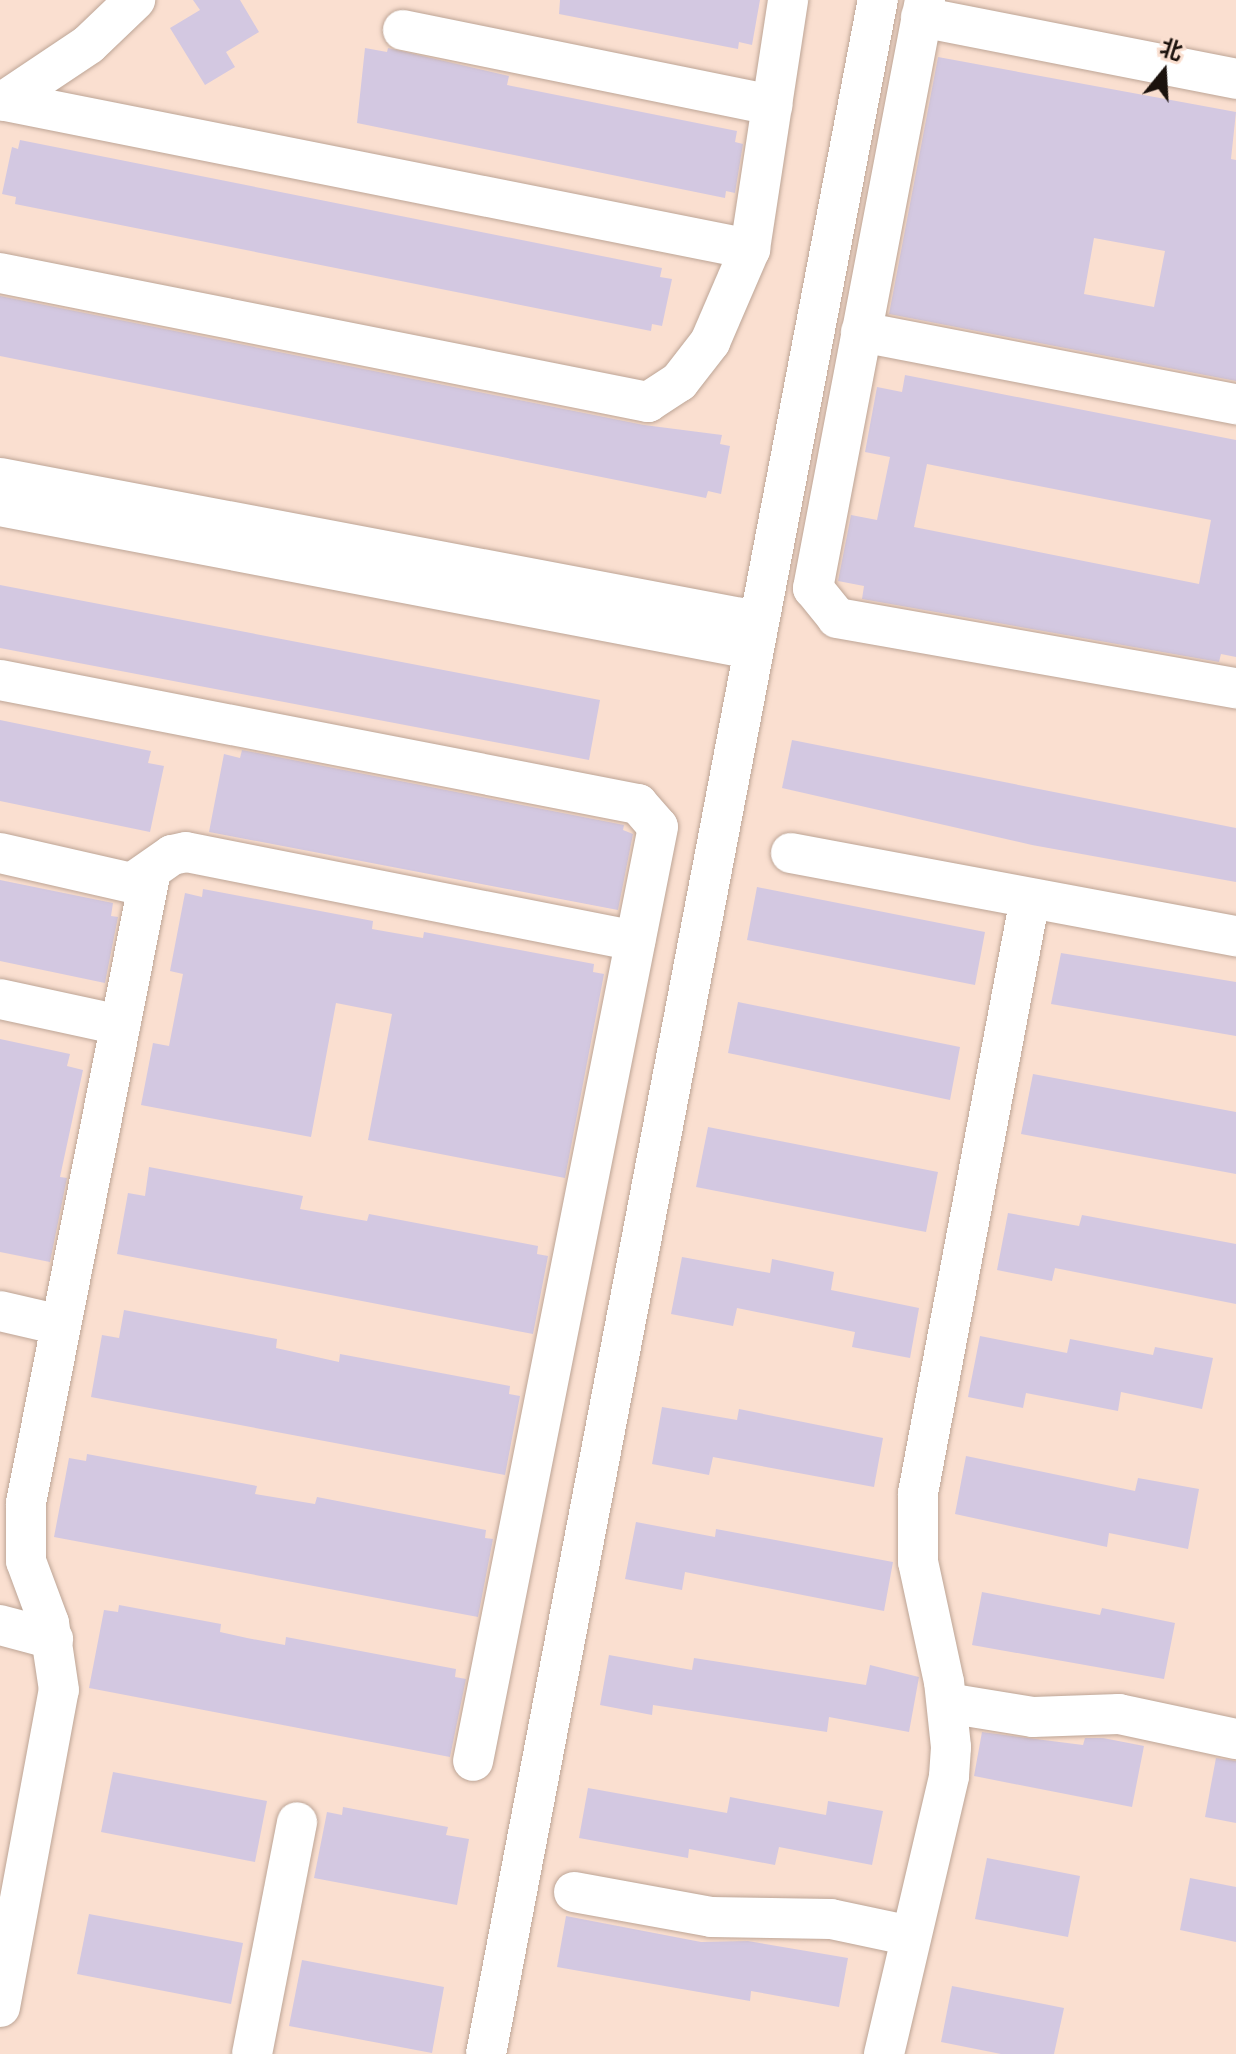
<!DOCTYPE html>
<html>
<head>
<meta charset="utf-8">
<style>
	body { margin:0 }
	#map { position:relative; width:1236px; height:2054px; overflow:hidden; background:#fadfd0; font-family:Commissioner,"Noto Sans SC",sans-serif }
	div>[style] { position:absolute }
	.building>* { inset:0; background:#d3c8e1 }
	.roads { filter:drop-shadow(0 0 2px #bda596) drop-shadow(0 0 2px #bda596) }
	.minor>* { height:40px; margin:-20px; padding:0 20px; transform-origin:20px; border-radius:20px; background:#fff }
	span { translate:-50% -50%; white-space:nowrap; text-align:center; line-height:1.15; -webkit-text-stroke:6px #fadfd0; paint-order:stroke }
	.north { position:absolute; left:1124px; top:32px; width:80px; height:80px; -webkit-text-stroke:6px #fadfd0; paint-order:stroke; rotate:18deg; font-size:22px; font-weight:700; line-height:32px; text-align:center; color:#1b120d }
	.north::after { content:''; display:block; margin:auto; width:28px; height:36px; background:#1b120d; clip-path:polygon(50% 0,100% 100%,50% 72%,0 100%) }
</style>
</head>
<body>
<div id="map">
	<div class="building">
		<i style="clip-path:polygon(193px 0,240px 0,259px 32px,226px 52px,235px 67px,205px 85px,170px 28px,200px 10px)"></i>
		<i style="clip-path:polygon(560px 0,760px 0,752px 45px,739px 42px,738px 49px,559px 14px)"></i>
		<i style="clip-path:polygon(365px 48px,387px 52px,388px 48px,509px 76px,507px 85px,737px 131px,735px 142px,743px 144px,735px 193px,726px 191px,725px 198px,357px 123px)"></i>
		<i style="clip-path:polygon(evenodd,938px 57px,1236px 112px,1231px 159px,1236px 160px,1236px 381px,889px 314px,938px 57px,1094px 238px,1165px 251px,1154px 307px,1084px 294px,1094px 238px)"></i>
		<i style="clip-path:polygon(20px 140px,662px 268px,660px 277px,672px 279px,662px 326px,652px 324px,651px 331px,15px 204px,16px 197px,2px 194px,12px 147px,18px 149px)"></i>
		<i style="clip-path:polygon(0 296px,644px 425px,722px 435px,720px 444px,730px 446px,721px 494px,708px 491px,706px 498px,0 356px)"></i>
		<i style="clip-path:polygon(evenodd,905px 375px,1236px 440px,1236px 657px,1221px 654px,1219px 662px,862px 599px,864px 586px,838px 581px,851px 515px,877px 520px,890px 457px,865px 452px,877px 387px,902px 392px,905px 375px,927px 464px,1211px 520px,1199px 584px,914px 527px,927px 464px)"></i>
		<i style="clip-path:polygon(0 585px,600px 700px,589px 760px,0 648px)"></i>
		<i style="clip-path:polygon(0 720px,151px 751px,148px 763px,164px 766px,150px 832px,0 801px)"></i>
		<i style="clip-path:polygon(792px 740px,1236px 828px,1236px 882px,1032px 845px,782px 788px)"></i>
		<i style="clip-path:polygon(242px 750px,624px 825px,623px 830px,633px 834px,618px 910px,209px 832px,224px 754px,240px 758px)"></i>
		<i style="clip-path:polygon(0 880px,113px 903px,111px 916px,118px 917px,105px 983px,0 961px)"></i>
		<i style="clip-path:polygon(757px 887px,985px 932px,975px 985px,747px 940px)"></i>
		<i style="clip-path:polygon(203px 889px,373px 921px,372px 929px,423px 938px,424px 932px,594px 964px,593px 972px,604px 974px,565px 1178px,368px 1140px,392px 1014px,336px 1003px,311px 1137px,141px 1105px,153px 1043px,169px 1046px,183px 974px,170px 971px,185px 893px,202px 897px)"></i>
		<i style="clip-path:polygon(1061px 953px,1236px 982px,1236px 1036px,1051px 1004px)"></i>
		<i style="clip-path:polygon(738px 1002px,960px 1047px,950px 1100px,728px 1053px)"></i>
		<i style="clip-path:polygon(0 1039px,70px 1054px,67px 1066px,83px 1070px,60px 1177px,67px 1178px,50px 1262px,0 1252px)"></i>
		<i style="clip-path:polygon(1033px 1074px,1236px 1112px,1236px 1174px,1021px 1134px)"></i>
		<i style="clip-path:polygon(708px 1127px,938px 1172px,926px 1232px,696px 1187px)"></i>
		<i style="clip-path:polygon(149px 1167px,303px 1196px,300px 1209px,367px 1221px,369px 1214px,538px 1246px,537px 1254px,548px 1256px,533px 1334px,117px 1254px,128px 1193px,145px 1196px)"></i>
		<i style="clip-path:polygon(1008px 1213px,1079px 1226px,1082px 1215px,1236px 1244px,1236px 1304px,1055px 1268px,1052px 1281px,997px 1270px)"></i>
		<i style="clip-path:polygon(682px 1257px,770px 1273px,772px 1259px,834px 1272px,831px 1290px,919px 1308px,910px 1358px,852px 1347px,855px 1332px,737px 1308px,733px 1326px,671px 1314px)"></i>
		<i style="clip-path:polygon(124px 1310px,277px 1339px,276px 1348px,339px 1362px,340px 1354px,510px 1386px,509px 1394px,520px 1396px,505px 1475px,91px 1397px,102px 1335px,119px 1338px)"></i>
		<i style="clip-path:polygon(980px 1336px,1067px 1353px,1070px 1339px,1153px 1355px,1155px 1347px,1213px 1358px,1202px 1409px,1121px 1392px,1118px 1411px,1026px 1393px,1023px 1408px,968px 1397px)"></i>
		<i style="clip-path:polygon(662px 1407px,737px 1420px,739px 1409px,883px 1438px,874px 1487px,713px 1457px,709px 1475px,652px 1464px)"></i>
		<i style="clip-path:polygon(87px 1454px,257px 1486px,255px 1494px,315px 1504px,317px 1497px,486px 1530px,485px 1538px,493px 1539px,478px 1617px,54px 1537px,69px 1458px,86px 1461px)"></i>
		<i style="clip-path:polygon(966px 1456px,1135px 1491px,1138px 1478px,1199px 1489px,1188px 1549px,1109px 1533px,1107px 1547px,955px 1514px)"></i>
		<i style="clip-path:polygon(636px 1522px,715px 1537px,716px 1529px,893px 1562px,884px 1611px,685px 1572px,682px 1590px,625px 1579px)"></i>
		<i style="clip-path:polygon(982px 1592px,1100px 1615px,1102px 1608px,1175px 1623px,1164px 1679px,972px 1645px)"></i>
		<i style="clip-path:polygon(119px 1605px,221px 1624px,220px 1632px,247px 1638px,285px 1645px,286px 1637px,456px 1669px,455px 1677px,466px 1679px,450px 1757px,89px 1688px,104px 1610px,118px 1612px)"></i>
		<i style="clip-path:polygon(609px 1655px,692px 1670px,694px 1658px,866px 1685px,870px 1665px,919px 1677px,909px 1732px,829px 1717px,827px 1732px,653px 1705px,652px 1715px,600px 1705px)"></i>
		<i style="clip-path:polygon(982px 1732px,1083px 1745px,1085px 1738px,1103px 1738px,1144px 1746px,1132px 1807px,974px 1776px)"></i>
		<i style="clip-path:polygon(1216px 1758px,1236px 1761px,1236px 1823px,1205px 1817px)"></i>
		<i style="clip-path:polygon(113px 1772px,267px 1801px,255px 1862px,101px 1832px)"></i>
		<i style="clip-path:polygon(588px 1788px,727px 1813px,730px 1797px,826px 1815px,828px 1801px,883px 1811px,872px 1865px,779px 1847px,775px 1865px,689px 1849px,688px 1858px,579px 1838px)"></i>
		<i style="clip-path:polygon(343px 1807px,448px 1827px,446px 1835px,469px 1839px,457px 1905px,314px 1878px,327px 1812px,342px 1815px)"></i>
		<i style="clip-path:polygon(987px 1858px,1080px 1876px,1068px 1937px,975px 1919px)"></i>
		<i style="clip-path:polygon(1190px 1878px,1236px 1887px,1236px 1942px,1180px 1930px)"></i>
		<i style="clip-path:polygon(89px 1914px,243px 1943px,231px 2004px,77px 1974px)"></i>
		<i style="clip-path:polygon(566px 1916px,701px 1942px,748px 1941px,848px 1958px,839px 2007px,751px 1991px,750px 2001px,557px 1967px)"></i>
		<i style="clip-path:polygon(302px 1960px,444px 1987px,432px 2053px,289px 2026px)"></i>
		<i style="clip-path:polygon(952px 1986px,1064px 2008px,1054px 2054px,1001px 2054px,941px 2042px)"></i>
	</div>
	<div class="roads">
		<div class="minor">
			<i style="left:925px;top:0;width:599px;rotate:100.78deg"></i>
			<i style="left:813px;top:588px;width:38px;rotate:51deg"></i>
			<i style="left:837px;top:618px;width:405px;rotate:10deg"></i>
			<i style="left:921px;top:17px;width:321px;rotate:11.1deg"></i>
			<i style="left:403px;top:30px;width:377px;rotate:11.5deg"></i>
			<i style="left:0;top:100px;width:765px;rotate:11.24deg"></i>
			<i style="left:4px;top:101px;width:102px;rotate:-33.8deg"></i>
			<i style="left:89px;top:44px;width:64px;rotate:-43.7deg"></i>
			<i style="left:0;top:273px;width:661px;rotate:11.26deg"></i>
			<i style="left:648px;top:402px;width:37px;rotate:-33deg"></i>
			<i style="left:679px;top:382px;width:51px;rotate:-52.2deg"></i>
			<i style="left:710px;top:342px;width:101px;rotate:-66.7deg"></i>
			<i style="left:750px;top:249px;width:252px;rotate:-81.3deg"></i>
			<i style="left:861px;top:332px;width:382px;rotate:10.9deg"></i>
			<i style="left:0;top:478px;width:770px;rotate:10.7deg"></i>
			<i style="left:0;top:506px;width:764px;rotate:10.78deg"></i>
			<i style="left:0;top:680px;width:650px;rotate:11deg"></i>
			<i style="left:638px;top:804px;width:30px;rotate:49deg"></i>
			<i style="left:658px;top:827px;width:952px;rotate:101.2deg"></i>
			<i style="left:0;top:853px;width:135px;rotate:12.8deg"></i>
			<i style="left:132px;top:883px;width:49px;rotate:-35deg"></i>
			<i style="left:172px;top:855px;width:14px;rotate:-12deg"></i>
			<i style="left:186px;top:852px;width:458px;rotate:11.2deg"></i>
			<i style="left:791px;top:853px;width:453px;rotate:10.6deg"></i>
			<i style="left:0;top:999px;width:123px;rotate:12.2deg"></i>
			<i style="left:0;top:1311px;width:62px;rotate:13.1deg"></i>
			<i style="left:0;top:1625px;width:55px;rotate:14.8deg"></i>
			<i style="left:947px;top:1703px;width:87px;rotate:9.2deg"></i>
			<i style="left:1033px;top:1717px;width:86px;rotate:-2deg"></i>
			<i style="left:1119px;top:1714px;width:120px;rotate:12.1deg"></i>
			<i style="left:574px;top:1892px;width:139px;rotate:10.3deg"></i>
			<i style="left:711px;top:1917px;width:120px;rotate:1deg"></i>
			<i style="left:831px;top:1919px;width:82px;rotate:12deg"></i>
			<i style="left:0;top:2007px;width:322px;rotate:-79.5deg"></i>
			<i style="left:59px;top:1690px;width:68px;rotate:-98.5deg"></i>
			<i style="left:49px;top:1623px;width:66px;rotate:-110.4deg"></i>
			<i style="left:26px;top:1561px;width:58px;rotate:-90deg"></i>
			<i style="left:26px;top:1503px;width:640px;rotate:-78.83deg"></i>
			<i style="left:252px;top:2054px;width:236px;rotate:-79deg"></i>
			<i style="left:486px;top:2054px;width:2091px;rotate:-79.2deg"></i>
			<i style="left:884px;top:2054px;width:285px;rotate:-76.8deg"></i>
			<i style="left:949px;top:1776px;width:29px;rotate:-86deg"></i>
			<i style="left:951px;top:1747px;width:65px;rotate:-96.1deg"></i>
			<i style="left:944px;top:1682px;width:123px;rotate:-102.2deg"></i>
			<i style="left:918px;top:1562px;width:69px;rotate:-90deg"></i>
			<i style="left:918px;top:1493px;width:605px;rotate:-79.34deg"></i>
		</div>
	</div>
	<div class="north">北</div>
</div>
</body>
</html>
